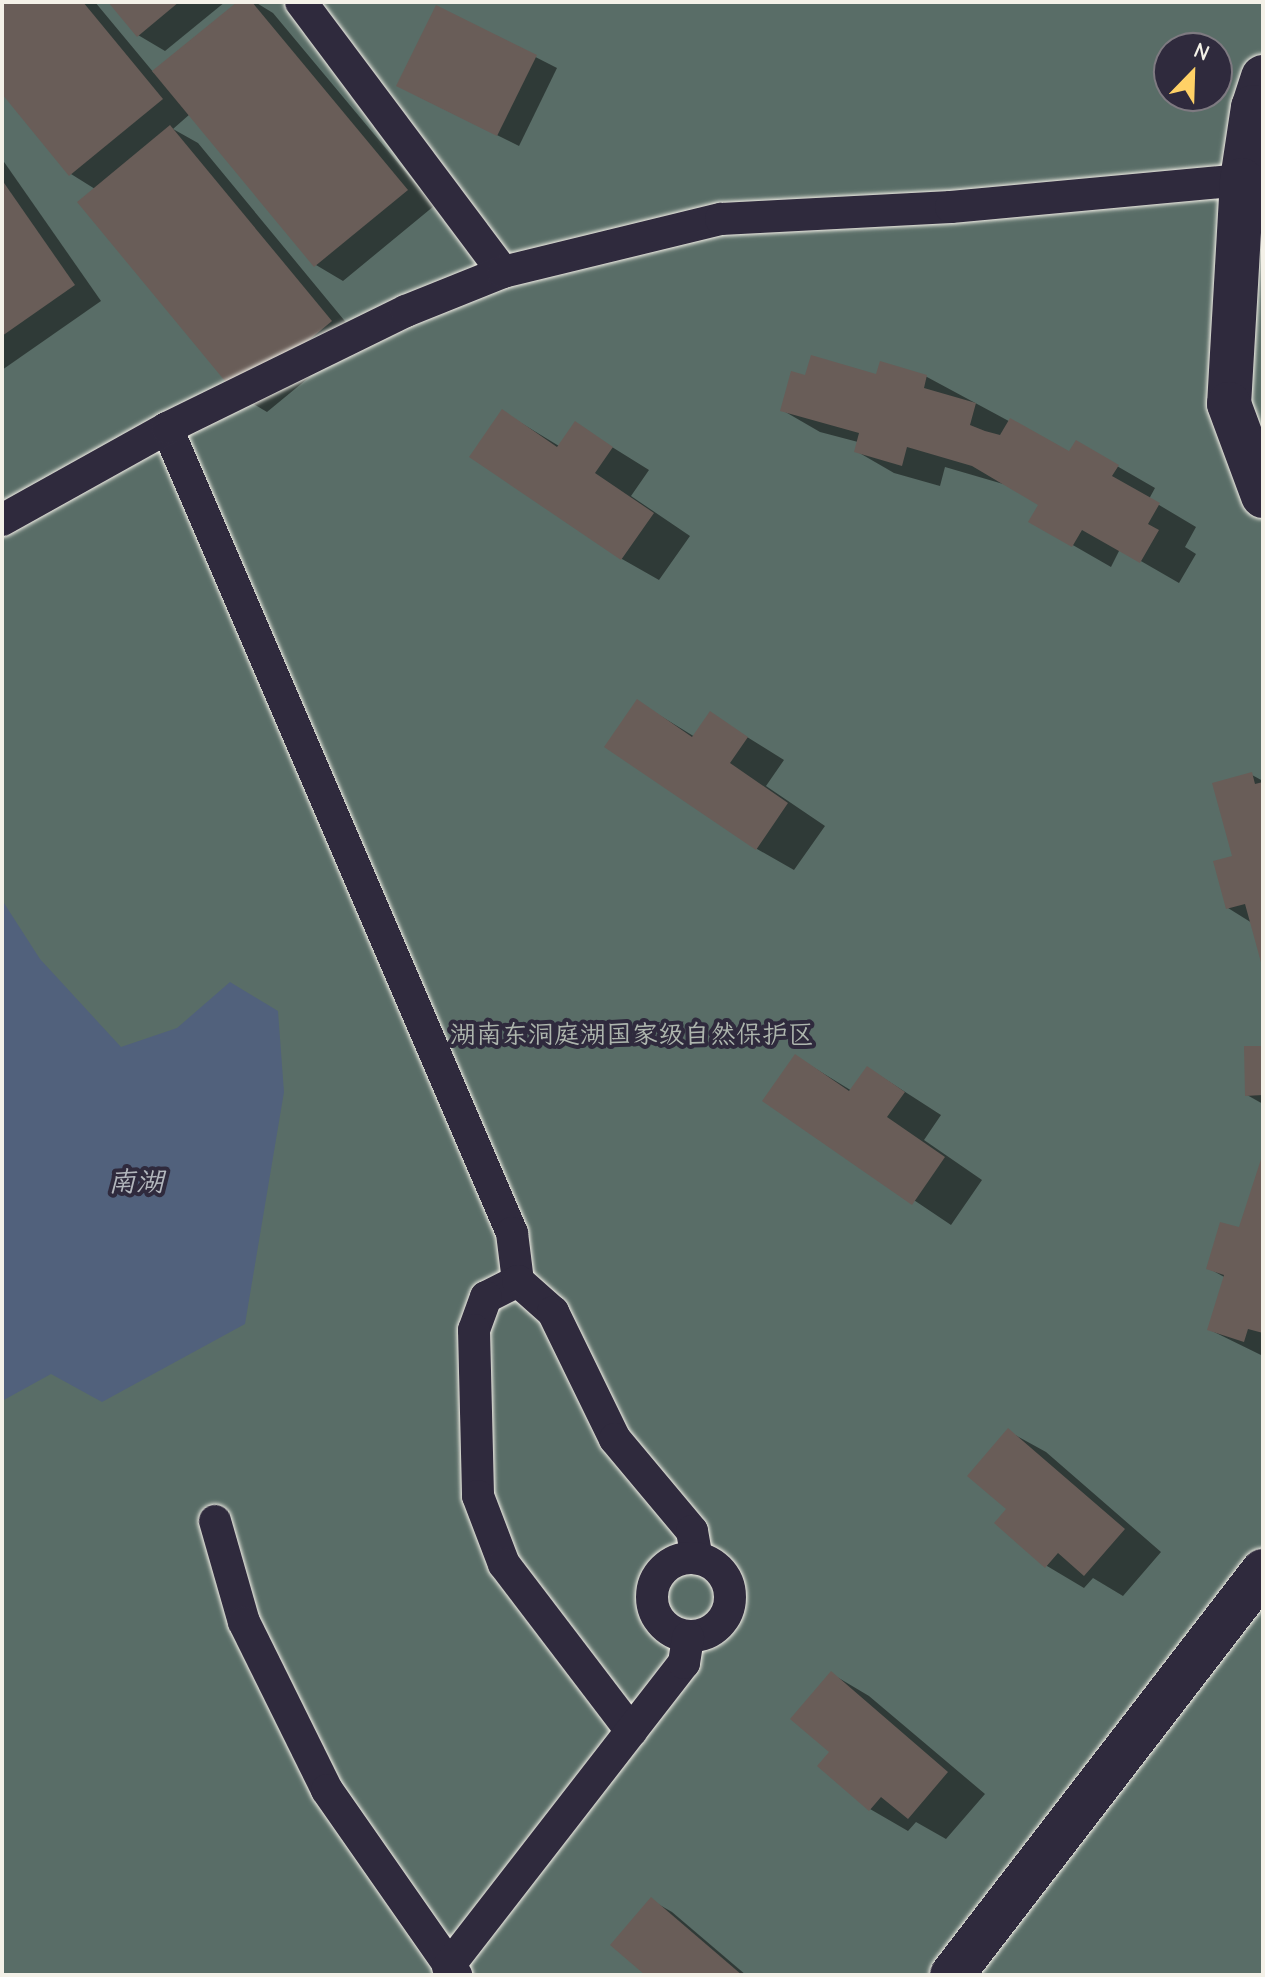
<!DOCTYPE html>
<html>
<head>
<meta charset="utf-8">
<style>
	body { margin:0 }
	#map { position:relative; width:1265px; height:1977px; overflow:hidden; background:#403945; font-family:"Comic Neue","LXGW WenKai TC",sans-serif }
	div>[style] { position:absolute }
	.green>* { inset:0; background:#596d67 }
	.water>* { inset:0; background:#51617c }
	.shadow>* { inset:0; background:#0007 }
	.building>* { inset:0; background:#695d58 }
	.roads { filter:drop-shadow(0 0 2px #f4f1e8) drop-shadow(0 0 2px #f4f1e8) }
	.street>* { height:32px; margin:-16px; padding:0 16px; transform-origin:16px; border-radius:16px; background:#2f2a3d }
	.street>.ring { margin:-16px; padding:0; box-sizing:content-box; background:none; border:32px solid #2f2a3d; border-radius:50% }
	.secondary>* { height:44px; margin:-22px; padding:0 22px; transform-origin:22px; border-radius:22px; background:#2f2a3d }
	span { translate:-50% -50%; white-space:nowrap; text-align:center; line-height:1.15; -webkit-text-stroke:8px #2f2a3d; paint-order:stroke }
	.park-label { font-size:26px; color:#aeb6ae }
	.water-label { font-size:28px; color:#b3b7bd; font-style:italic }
	.frame { position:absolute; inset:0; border:4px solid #f4f1e8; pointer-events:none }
	.north { position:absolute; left:1153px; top:32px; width:80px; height:80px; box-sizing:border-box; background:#2f2a3d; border:2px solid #7e7a81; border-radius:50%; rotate:23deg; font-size:22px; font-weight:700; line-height:32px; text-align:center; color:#f4f1e8 }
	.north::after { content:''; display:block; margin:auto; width:28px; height:36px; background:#ffd166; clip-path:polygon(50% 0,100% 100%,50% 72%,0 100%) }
</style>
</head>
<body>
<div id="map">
	<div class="green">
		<i style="clip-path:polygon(evenodd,2px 2px,1263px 2px,1263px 1975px,2px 1975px,2px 2px,1169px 48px,1217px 48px,1217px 96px,1169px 96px,1169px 48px)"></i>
	</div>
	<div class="water">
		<i style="clip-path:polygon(2px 900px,40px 959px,121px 1047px,177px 1028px,230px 982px,278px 1011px,284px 1092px,245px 1324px,102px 1402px,51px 1374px,2px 1401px)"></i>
	</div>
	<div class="shadow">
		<i style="clip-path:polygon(2px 2px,95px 2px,154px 73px,240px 2px,255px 2px,273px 13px,434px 206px,343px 281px,316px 265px,190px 114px,173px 129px,198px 143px,358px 337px,267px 412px,240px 396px,95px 189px,71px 174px,2px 91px)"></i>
		<i style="clip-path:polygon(111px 2px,225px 2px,165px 51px,138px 35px)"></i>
		<i style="clip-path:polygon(437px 7px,557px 68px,519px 146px,420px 97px)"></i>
		<i style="clip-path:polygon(2px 159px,101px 301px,2px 370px)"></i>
		<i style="clip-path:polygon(881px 363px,927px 377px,1070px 454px,1077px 443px,1155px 488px,1149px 499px,1196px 527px,1185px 547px,1196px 554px,1179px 583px,1120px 549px,1111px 567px,1031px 521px,1041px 504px,1010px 486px,945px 467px,940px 486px,894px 473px,856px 451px,858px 442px,820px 432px,782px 410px,807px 377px,877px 376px)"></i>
		<i style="clip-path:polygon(503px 412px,559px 446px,575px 424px,649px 470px,631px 496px,690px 536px,659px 580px,622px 559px)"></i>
		<i style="clip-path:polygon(638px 702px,695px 737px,710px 714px,784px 760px,766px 786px,825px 826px,794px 870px,757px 849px)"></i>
		<i style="clip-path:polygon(1252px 775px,1263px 781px,1263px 962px,1252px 923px,1228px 908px)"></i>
		<i style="clip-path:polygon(1263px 1048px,1263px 1104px,1247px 1095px)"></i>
		<i style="clip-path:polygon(795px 1056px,852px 1091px,868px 1068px,941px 1115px,924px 1140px,982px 1180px,951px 1225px,765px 1100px)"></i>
		<i style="clip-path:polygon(1263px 1157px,1263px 1356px,1210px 1330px,1226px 1278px,1208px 1268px,1240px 1230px)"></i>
		<i style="clip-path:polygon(1008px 1431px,1046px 1452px,1161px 1552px,1123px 1596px,1093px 1578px,1084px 1588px,1047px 1566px,1009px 1509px)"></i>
		<i style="clip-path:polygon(832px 1674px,869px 1696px,985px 1794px,946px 1839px,916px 1822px,908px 1831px,870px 1809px,832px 1752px)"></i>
		<i style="clip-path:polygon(651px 1900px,672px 1912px,746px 1975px,648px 1975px)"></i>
	</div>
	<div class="building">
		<i style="clip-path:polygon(2px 2px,83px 2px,163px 99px,69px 176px,2px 94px)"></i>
		<i style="clip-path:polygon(108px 2px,179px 2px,137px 37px)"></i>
		<i style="clip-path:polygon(237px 2px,252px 2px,408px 190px,314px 267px,152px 71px)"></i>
		<i style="clip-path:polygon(436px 5px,537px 55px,497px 136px,396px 86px)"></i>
		<i style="clip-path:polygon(170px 125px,332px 321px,239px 398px,77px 202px)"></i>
		<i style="clip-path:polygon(2px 180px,75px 285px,2px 336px)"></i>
		<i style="clip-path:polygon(811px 355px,876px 374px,880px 361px,927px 375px,924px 388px,976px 403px,970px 425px,985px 431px,1000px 435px,1010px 418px,1069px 451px,1076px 440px,1119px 465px,1112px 476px,1160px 503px,1148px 524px,1159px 530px,1140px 563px,1082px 530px,1072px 547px,1028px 522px,1038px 505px,972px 466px,907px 447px,902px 466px,854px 452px,859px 433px,780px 411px,791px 371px,805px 375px)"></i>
		<i style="clip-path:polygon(502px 409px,557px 447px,575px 421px,613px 447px,595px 473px,654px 513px,621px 560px,469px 457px)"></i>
		<i style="clip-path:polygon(637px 699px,692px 737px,710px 711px,748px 737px,730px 763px,788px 803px,756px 850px,604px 747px)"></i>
		<i style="clip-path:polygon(1252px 772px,1255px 784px,1263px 782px,1262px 966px,1245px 904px,1226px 909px,1213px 861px,1232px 856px,1212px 783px)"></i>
		<i style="clip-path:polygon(1244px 1046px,1263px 1046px,1263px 1095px,1245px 1096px)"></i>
		<i style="clip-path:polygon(795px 1054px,849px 1091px,867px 1066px,905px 1092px,887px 1117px,945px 1157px,912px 1205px,762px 1101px)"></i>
		<i style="clip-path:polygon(1263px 1153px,1263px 1333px,1248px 1329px,1244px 1342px,1207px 1330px,1224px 1275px,1206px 1269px,1220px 1222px,1239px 1227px)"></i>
		<i style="clip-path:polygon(1008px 1428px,1125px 1529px,1084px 1576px,1058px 1553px,1045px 1568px,994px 1523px,1006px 1509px,967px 1476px)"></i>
		<i style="clip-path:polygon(831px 1671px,948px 1772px,908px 1819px,881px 1797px,869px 1811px,817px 1766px,829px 1752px,790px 1719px)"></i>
		<i style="clip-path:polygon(651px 1897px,742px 1975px,645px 1975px,610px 1945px)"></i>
	</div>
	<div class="roads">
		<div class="street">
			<i style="left:301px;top:2px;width:337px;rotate:53.2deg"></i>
			<i style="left:167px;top:428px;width:876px;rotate:66.8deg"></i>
			<i style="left:512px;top:1233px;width:48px;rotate:82.9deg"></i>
			<i style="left:518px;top:1281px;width:36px;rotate:153deg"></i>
			<i style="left:486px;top:1297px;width:35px;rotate:110deg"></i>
			<i style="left:474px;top:1330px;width:166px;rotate:88.6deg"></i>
			<i style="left:478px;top:1496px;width:73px;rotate:69.1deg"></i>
			<i style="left:504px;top:1564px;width:210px;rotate:52.7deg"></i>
			<i style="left:2px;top:520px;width:189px;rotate:-29.1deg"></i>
			<i style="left:167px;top:428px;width:266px;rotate:-26.1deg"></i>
			<i style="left:406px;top:311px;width:105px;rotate:-21.9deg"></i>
			<i style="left:503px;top:272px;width:224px;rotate:-13.7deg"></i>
			<i style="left:721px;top:219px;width:230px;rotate:-3deg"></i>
			<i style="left:951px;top:207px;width:292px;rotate:-5.3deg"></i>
			<i style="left:518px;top:1281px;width:47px;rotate:41.5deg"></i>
			<i style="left:553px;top:1312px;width:141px;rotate:64deg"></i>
			<i style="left:615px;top:1439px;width:120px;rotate:50.1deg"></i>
			<i style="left:692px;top:1531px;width:28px;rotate:80deg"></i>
			<i style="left:215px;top:1521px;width:105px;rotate:74deg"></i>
			<i style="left:244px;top:1622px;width:187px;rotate:63.7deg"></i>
			<i style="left:327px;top:1790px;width:226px;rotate:55.1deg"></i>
			<i class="ring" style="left:652px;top:1558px;width:46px;height:46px"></i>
			<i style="left:448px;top:1967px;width:385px;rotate:-52.2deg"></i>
			<i style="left:684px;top:1663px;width:26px;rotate:-81deg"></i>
		</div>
		<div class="secondary">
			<i style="left:1263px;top:77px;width:32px;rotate:108deg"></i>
			<i style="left:1253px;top:107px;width:74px;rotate:98.6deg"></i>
			<i style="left:1242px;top:180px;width:224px;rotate:93.3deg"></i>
			<i style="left:1229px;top:404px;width:98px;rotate:69.7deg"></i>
			<i style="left:952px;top:1975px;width:510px;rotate:-52.41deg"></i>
		</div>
	</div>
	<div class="park-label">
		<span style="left:632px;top:1036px">湖南东洞庭湖国家级自然保护区</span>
	</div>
	<div class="water-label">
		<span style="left:136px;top:1182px">南湖</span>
	</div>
	<div class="frame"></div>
	<div class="north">N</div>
</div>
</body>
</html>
